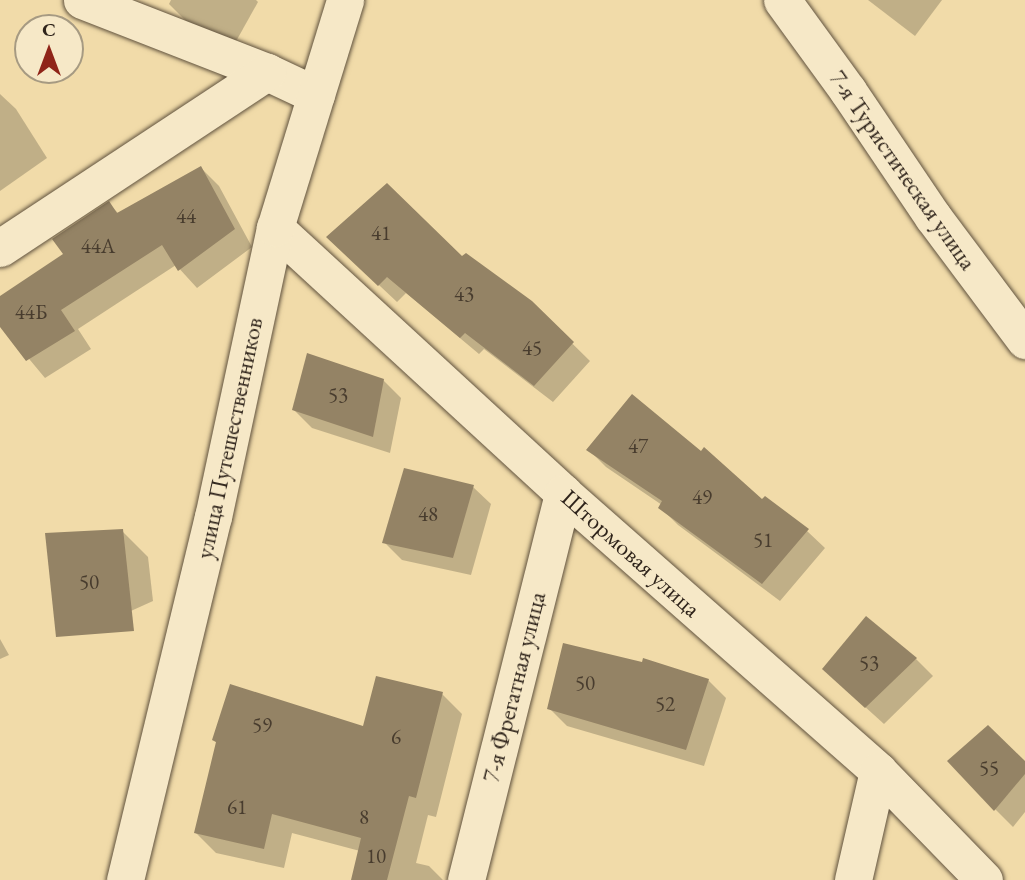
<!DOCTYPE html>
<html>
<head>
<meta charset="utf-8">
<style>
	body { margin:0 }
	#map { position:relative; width:1025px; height:880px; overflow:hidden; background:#f1dba9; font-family:"EB Garamond",serif }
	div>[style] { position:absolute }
	.shadow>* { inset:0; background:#0003 }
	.building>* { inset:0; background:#948365 }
	.roads { filter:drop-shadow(0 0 2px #60523e) drop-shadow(0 0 2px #60523e) }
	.minor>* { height:37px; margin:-18.5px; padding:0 18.5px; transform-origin:18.5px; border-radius:18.5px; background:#f6e8c7 }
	span { translate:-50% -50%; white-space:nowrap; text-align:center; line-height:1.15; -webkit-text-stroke:5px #f6e8c7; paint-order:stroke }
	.number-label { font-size:21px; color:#483c2e }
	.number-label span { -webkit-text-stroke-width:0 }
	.street-label { font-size:24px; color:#2f241b }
	.north { position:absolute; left:14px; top:14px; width:70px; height:70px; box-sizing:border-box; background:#f6e8c7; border:2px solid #a69a82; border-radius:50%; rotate:0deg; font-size:19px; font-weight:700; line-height:28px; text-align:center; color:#2f241b }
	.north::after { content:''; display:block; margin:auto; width:24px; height:32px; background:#8f2418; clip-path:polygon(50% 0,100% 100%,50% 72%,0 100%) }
</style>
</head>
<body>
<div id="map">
	<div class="shadow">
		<i style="clip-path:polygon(171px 0,256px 0,258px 2px,234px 45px,187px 22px,169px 4px)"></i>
		<i style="clip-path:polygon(868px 0,942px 0,915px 36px)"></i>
		<i style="clip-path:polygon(0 94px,16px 109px,47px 158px,0 191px)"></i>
		<i style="clip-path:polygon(201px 168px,219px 186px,252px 247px,197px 288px,176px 265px,78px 329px,91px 349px,45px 378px,0 324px,0 298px,65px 254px,109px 204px,119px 214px)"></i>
		<i style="clip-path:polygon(346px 254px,462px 259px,531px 303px,590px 361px,553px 402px,484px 349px,479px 354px,406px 293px,397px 302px)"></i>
		<i style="clip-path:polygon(383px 380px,401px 398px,390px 453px,312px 428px,294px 410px)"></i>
		<i style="clip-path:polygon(589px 450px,762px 502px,807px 531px,825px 548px,780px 601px,678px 525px,660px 507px,662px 505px,606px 467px)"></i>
		<i style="clip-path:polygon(473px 487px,491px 504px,471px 575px,402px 560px,384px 542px)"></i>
		<i style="clip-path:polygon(122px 531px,148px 557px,153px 601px,80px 634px)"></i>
		<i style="clip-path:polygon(0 639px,9px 655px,0 659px)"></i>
		<i style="clip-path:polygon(916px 659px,933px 676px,884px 724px,842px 686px)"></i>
		<i style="clip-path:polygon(708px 680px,726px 698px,704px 766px,567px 726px,549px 708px)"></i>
		<i style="clip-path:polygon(442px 694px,462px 714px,436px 817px,428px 815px,416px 863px,429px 866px,443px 880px,353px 880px,360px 851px,292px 833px,284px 868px,216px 853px,196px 833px,217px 743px,214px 740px,364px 728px)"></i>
		<i style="clip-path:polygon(1025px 764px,1025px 812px,1013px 827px,995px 809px)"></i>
	</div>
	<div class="building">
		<i style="clip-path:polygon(201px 166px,235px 229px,178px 271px,162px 245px,61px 310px,75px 331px,26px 361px,0 327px,0 296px,63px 254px,52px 239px,109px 201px,117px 213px)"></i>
		<i style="clip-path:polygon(387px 183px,462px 256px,466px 253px,532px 301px,574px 342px,534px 386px,465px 333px,460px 338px,387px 277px,378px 286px,326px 237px)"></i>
		<i style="clip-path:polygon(307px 353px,384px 379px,373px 437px,292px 410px)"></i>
		<i style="clip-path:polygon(632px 394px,701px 451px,704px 447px,762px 499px,765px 496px,809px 529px,762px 584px,658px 508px,662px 501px,586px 450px)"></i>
		<i style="clip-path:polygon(404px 468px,474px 485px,453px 558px,382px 543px)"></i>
		<i style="clip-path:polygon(123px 529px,134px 631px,56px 637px,45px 533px)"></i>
		<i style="clip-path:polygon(866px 616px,917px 658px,865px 708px,822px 669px)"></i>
		<i style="clip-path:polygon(563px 643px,642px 662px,643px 658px,709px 679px,686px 750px,547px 709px)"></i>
		<i style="clip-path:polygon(376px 676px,443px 692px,416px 798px,409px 796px,387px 880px,351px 880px,361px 838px,272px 814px,264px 849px,194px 833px,216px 742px,212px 740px,230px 684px,363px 726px)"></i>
		<i style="clip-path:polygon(988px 725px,1025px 761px,1025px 774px,994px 811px,947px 761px)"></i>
	</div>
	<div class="roads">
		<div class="minor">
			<i style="left:82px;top:0;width:199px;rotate:21.3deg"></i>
			<i style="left:267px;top:72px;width:54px;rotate:25.1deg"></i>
			<i style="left:782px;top:0;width:112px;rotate:54deg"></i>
			<i style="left:848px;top:91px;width:152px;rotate:56deg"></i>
			<i style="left:933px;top:217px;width:154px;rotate:53.2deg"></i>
			<i style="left:275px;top:228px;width:391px;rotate:42.6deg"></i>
			<i style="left:563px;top:493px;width:420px;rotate:41.4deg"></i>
			<i style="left:878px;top:771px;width:152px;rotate:45.8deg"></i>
			<i style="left:0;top:248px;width:320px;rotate:-33.4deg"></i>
			<i style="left:125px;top:880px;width:374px;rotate:-76.4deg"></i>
			<i style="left:213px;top:517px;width:296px;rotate:-77.9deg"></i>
			<i style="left:275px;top:228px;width:239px;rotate:-72.9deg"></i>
			<i style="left:466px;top:880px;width:399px;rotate:-75.9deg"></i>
			<i style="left:853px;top:880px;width:112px;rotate:-77.1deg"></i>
		</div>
	</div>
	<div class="number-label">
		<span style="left:186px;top:216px">44</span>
		<span style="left:381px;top:233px">41</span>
		<span style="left:98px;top:246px">44А</span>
		<span style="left:464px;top:294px">43</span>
		<span style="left:31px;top:312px">44Б</span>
		<span style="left:532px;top:348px">45</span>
		<span style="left:338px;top:395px">53</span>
		<span style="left:638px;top:446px">47</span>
		<span style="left:702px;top:497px">49</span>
		<span style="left:428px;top:514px">48</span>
		<span style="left:763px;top:540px">51</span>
		<span style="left:89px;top:582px">50</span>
		<span style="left:869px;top:663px">53</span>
		<span style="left:585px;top:683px">50</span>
		<span style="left:665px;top:704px">52</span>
		<span style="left:262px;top:725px">59</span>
		<span style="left:396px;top:737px">6</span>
		<span style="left:989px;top:768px">55</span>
		<span style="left:237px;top:807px">61</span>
		<span style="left:364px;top:817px">8</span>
		<span style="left:376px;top:856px">10</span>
	</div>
	<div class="street-label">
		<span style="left:903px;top:170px;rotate:55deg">7-я Туристическая улица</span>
		<span style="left:229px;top:438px;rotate:-78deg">улица Путешественников</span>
		<span style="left:631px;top:553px;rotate:42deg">Штормовая улица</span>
		<span style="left:514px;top:687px;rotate:-76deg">7-я Фрегатная улица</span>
	</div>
	<div class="north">С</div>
</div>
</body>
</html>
